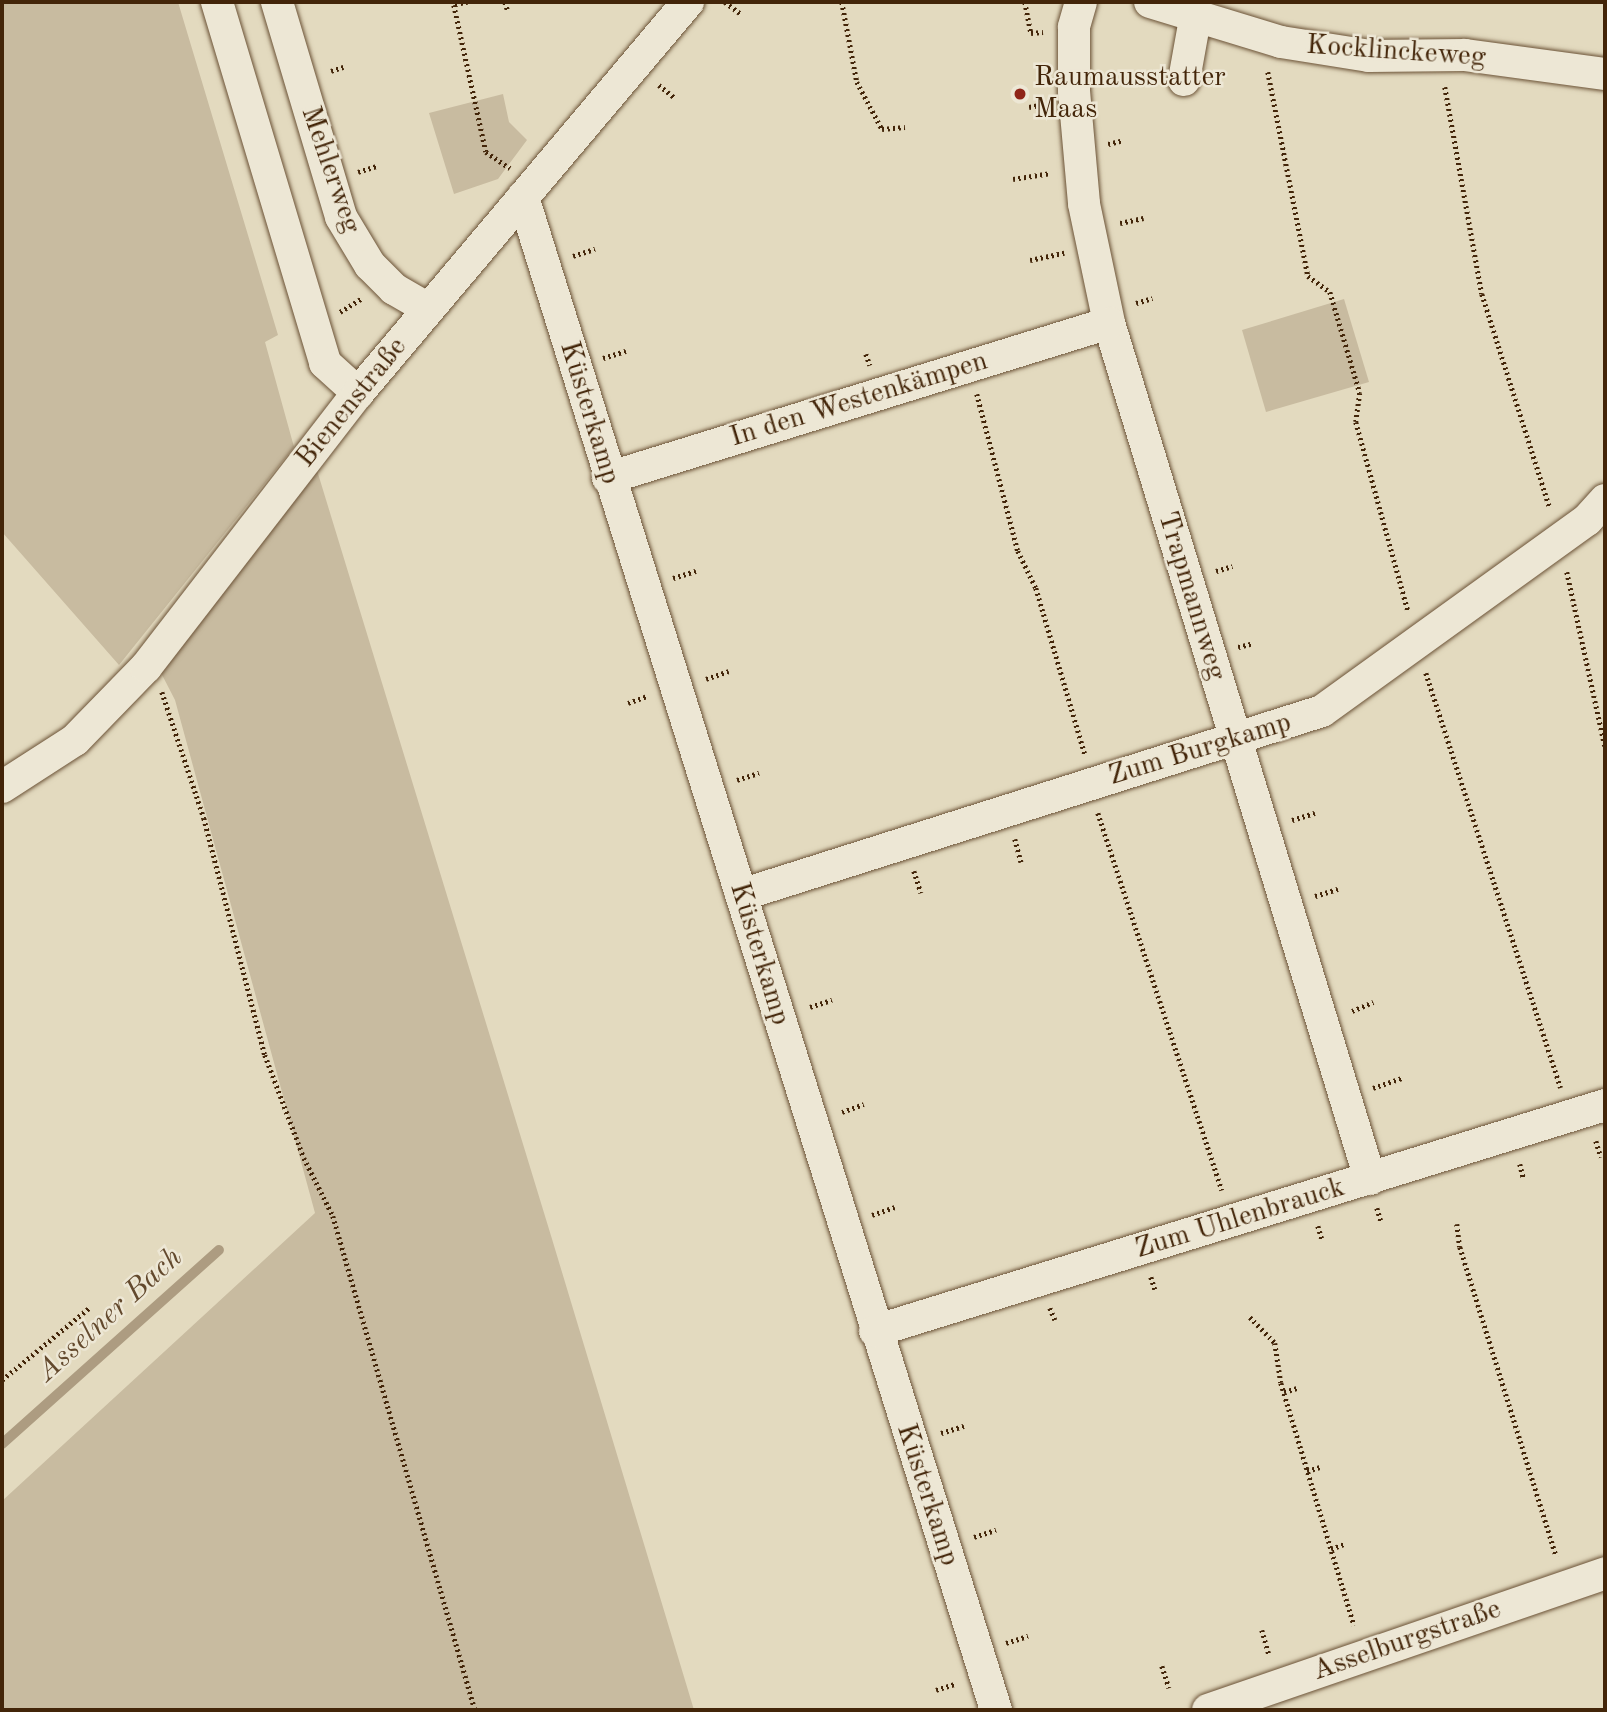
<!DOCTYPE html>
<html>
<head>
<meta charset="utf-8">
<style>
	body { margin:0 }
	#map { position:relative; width:1607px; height:1712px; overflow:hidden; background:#e3dabf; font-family:"Old Standard TT",serif }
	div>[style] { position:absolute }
	.green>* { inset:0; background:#c8bba0 }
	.stream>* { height:10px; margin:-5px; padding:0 5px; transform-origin:5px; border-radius:5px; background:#ad9c81 }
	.path>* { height:4.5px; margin-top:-2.25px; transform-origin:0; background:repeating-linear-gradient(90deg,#432509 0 2px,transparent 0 5.5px) }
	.roads { filter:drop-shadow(0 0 2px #6b5236) drop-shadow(0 0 2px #6b5236) }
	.minor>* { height:32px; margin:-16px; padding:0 16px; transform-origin:16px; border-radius:16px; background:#ede7d5 }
	.dots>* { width:19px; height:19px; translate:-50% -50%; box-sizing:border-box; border:4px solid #ede7d5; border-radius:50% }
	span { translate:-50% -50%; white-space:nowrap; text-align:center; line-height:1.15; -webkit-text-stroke:5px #ede7d5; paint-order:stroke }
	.street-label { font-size:28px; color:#432509 }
	.poi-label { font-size:28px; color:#432509 }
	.left { translate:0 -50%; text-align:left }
	.water-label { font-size:30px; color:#63492d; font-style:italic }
	.frame { position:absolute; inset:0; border:4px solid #432509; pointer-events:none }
</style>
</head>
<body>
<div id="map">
	<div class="green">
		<i style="clip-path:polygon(2px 2px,178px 2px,278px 335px,265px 342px,294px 447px,119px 665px,2px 532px)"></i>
		<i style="clip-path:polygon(503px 94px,509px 122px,527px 140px,498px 179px,454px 194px,429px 113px)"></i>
		<i style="clip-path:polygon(1344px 299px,1369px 382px,1266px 412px,1242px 330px)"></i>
		<i style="clip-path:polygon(316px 467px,552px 1239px,694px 1710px,2px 1710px,2px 1501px,315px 1213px,175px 700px,159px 669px)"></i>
	</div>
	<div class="stream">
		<i style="left:2px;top:1444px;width:291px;rotate:-41.8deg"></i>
	</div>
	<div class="path">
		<i style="left:468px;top:2px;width:14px;rotate:168deg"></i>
		<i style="left:454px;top:5px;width:150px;rotate:77.7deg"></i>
		<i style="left:486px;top:152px;width:29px;rotate:34deg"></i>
		<i style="left:505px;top:2px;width:9px;rotate:72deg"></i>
		<i style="left:725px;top:2px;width:21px;rotate:37deg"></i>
		<i style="left:842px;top:2px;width:81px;rotate:79.4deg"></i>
		<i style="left:857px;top:82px;width:53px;rotate:62deg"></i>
		<i style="left:882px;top:129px;width:23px;rotate:-5deg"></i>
		<i style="left:1025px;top:2px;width:32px;rotate:79deg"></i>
		<i style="left:1031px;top:33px;width:12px;rotate:-5deg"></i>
		<i style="left:331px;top:71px;width:13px;rotate:-18deg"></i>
		<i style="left:1268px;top:72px;width:208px;rotate:78.9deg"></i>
		<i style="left:1308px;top:276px;width:27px;rotate:36deg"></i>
		<i style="left:1330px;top:292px;width:105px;rotate:73.5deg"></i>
		<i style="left:1360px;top:393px;width:29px;rotate:98deg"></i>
		<i style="left:1356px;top:422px;width:196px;rotate:74.6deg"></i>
		<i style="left:659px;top:85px;width:21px;rotate:39deg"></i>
		<i style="left:1445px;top:87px;width:210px;rotate:79.9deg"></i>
		<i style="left:1482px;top:294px;width:225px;rotate:72.4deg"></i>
		<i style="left:1029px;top:107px;width:16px;rotate:-11deg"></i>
		<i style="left:1108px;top:144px;width:16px;rotate:-14deg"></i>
		<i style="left:358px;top:172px;width:20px;rotate:-18deg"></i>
		<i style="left:1013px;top:179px;width:37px;rotate:-9deg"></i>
		<i style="left:1120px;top:223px;width:24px;rotate:-12deg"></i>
		<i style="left:573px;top:256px;width:23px;rotate:-18deg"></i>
		<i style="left:1030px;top:260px;width:35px;rotate:-12deg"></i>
		<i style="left:1136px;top:303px;width:17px;rotate:-17deg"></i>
		<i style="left:340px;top:312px;width:26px;rotate:-32deg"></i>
		<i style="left:866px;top:354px;width:12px;rotate:70deg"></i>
		<i style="left:603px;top:358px;width:24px;rotate:-17deg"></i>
		<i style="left:977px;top:394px;width:162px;rotate:75.4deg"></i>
		<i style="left:1018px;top:551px;width:41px;rotate:64.1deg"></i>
		<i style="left:1036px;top:588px;width:173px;rotate:73.6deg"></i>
		<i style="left:1216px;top:571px;width:17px;rotate:-17deg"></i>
		<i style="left:1567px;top:572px;width:178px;rotate:77.7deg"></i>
		<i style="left:673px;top:578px;width:24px;rotate:-17deg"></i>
		<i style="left:1238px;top:647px;width:16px;rotate:-14deg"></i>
		<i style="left:1426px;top:673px;width:436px;rotate:72deg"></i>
		<i style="left:706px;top:679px;width:24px;rotate:-19deg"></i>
		<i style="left:162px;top:692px;width:133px;rotate:71.6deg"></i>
		<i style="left:204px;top:818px;width:245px;rotate:75.6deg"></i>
		<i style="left:265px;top:1055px;width:110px;rotate:69.3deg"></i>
		<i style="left:304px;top:1158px;width:65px;rotate:63.4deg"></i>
		<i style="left:333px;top:1216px;width:514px;rotate:73.96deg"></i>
		<i style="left:628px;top:703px;width:20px;rotate:-20deg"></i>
		<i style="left:737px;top:780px;width:23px;rotate:-18deg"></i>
		<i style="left:1098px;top:813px;width:397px;rotate:71.8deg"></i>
		<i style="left:1292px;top:820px;width:24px;rotate:-17deg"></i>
		<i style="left:1015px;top:839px;width:24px;rotate:75deg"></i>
		<i style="left:914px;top:871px;width:23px;rotate:72deg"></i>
		<i style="left:1315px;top:896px;width:24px;rotate:-17deg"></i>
		<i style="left:810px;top:1007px;width:23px;rotate:-18deg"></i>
		<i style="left:1352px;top:1011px;width:23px;rotate:-23deg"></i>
		<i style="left:1373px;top:1088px;width:31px;rotate:-19deg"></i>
		<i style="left:842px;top:1112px;width:23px;rotate:-20deg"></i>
		<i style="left:1596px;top:1141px;width:17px;rotate:73deg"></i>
		<i style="left:1520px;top:1164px;width:16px;rotate:76deg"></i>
		<i style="left:1377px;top:1208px;width:14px;rotate:73deg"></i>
		<i style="left:872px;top:1215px;width:24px;rotate:-19deg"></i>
		<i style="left:1457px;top:1224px;width:23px;rotate:83deg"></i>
		<i style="left:1460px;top:1247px;width:324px;rotate:72.7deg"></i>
		<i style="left:1318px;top:1226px;width:14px;rotate:73deg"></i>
		<i style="left:1151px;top:1277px;width:13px;rotate:72deg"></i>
		<i style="left:1050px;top:1308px;width:13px;rotate:67deg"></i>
		<i style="left:1250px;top:1317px;width:36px;rotate:46deg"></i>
		<i style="left:1275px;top:1343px;width:40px;rotate:81.5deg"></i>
		<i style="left:1281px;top:1383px;width:253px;rotate:73.2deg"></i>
		<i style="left:2px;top:1380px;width:113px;rotate:-39.6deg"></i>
		<i style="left:1284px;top:1392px;width:14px;rotate:-17deg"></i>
		<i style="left:941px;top:1433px;width:24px;rotate:-17deg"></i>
		<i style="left:1307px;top:1471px;width:14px;rotate:-17deg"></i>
		<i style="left:974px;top:1537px;width:23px;rotate:-18deg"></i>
		<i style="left:1331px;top:1549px;width:14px;rotate:-21deg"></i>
		<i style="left:1262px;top:1630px;width:25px;rotate:74deg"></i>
		<i style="left:1006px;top:1643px;width:23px;rotate:-18deg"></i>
		<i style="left:1162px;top:1666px;width:23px;rotate:72deg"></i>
		<i style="left:936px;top:1690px;width:20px;rotate:-18deg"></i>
	</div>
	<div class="roads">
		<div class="minor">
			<i style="left:217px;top:2px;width:377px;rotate:73.3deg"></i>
			<i style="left:325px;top:363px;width:45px;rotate:42.3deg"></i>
			<i style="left:277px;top:2px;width:224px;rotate:73.4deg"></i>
			<i style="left:341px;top:217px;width:56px;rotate:58.9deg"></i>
			<i style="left:370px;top:265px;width:34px;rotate:45deg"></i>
			<i style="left:394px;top:289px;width:39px;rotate:30deg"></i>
			<i style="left:1081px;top:2px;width:26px;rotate:106deg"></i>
			<i style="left:1074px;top:27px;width:64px;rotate:90deg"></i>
			<i style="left:1074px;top:91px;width:113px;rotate:84.9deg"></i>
			<i style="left:1084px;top:204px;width:122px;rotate:78.1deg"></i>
			<i style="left:1109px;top:323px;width:895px;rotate:73.04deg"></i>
			<i style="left:1150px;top:2px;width:137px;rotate:17deg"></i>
			<i style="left:1281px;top:42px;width:89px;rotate:9deg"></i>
			<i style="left:1369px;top:56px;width:96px;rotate:-0.6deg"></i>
			<i style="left:1465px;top:55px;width:141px;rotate:7.7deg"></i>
			<i style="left:1184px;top:80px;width:62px;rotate:-79.8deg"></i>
			<i style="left:523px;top:197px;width:1585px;rotate:72.64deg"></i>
			<i style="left:608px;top:478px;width:524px;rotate:-17.19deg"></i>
			<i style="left:2px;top:787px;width:87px;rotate:-32.8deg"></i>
			<i style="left:75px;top:740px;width:102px;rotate:-45.8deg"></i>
			<i style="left:146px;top:667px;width:346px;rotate:-52.3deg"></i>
			<i style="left:358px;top:393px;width:512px;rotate:-49.84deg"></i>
			<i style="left:741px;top:895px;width:609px;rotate:-17.57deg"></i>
			<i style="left:1322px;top:711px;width:327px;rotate:-35.8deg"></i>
			<i style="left:1587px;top:520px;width:27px;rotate:-48deg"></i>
			<i style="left:875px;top:1331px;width:764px;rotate:-17.2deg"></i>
			<i style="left:1208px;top:1710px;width:420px;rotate:-19deg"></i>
		</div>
	</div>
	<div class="dots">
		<i style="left:1020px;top:94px;background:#8f2418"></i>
	</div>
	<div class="street-label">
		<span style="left:1396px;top:52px;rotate:4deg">Kocklinckeweg</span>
		<span style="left:330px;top:170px;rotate:71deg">Mehlerweg</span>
		<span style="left:859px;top:400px;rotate:-17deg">In den Westenkämpen</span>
		<span style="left:352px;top:403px;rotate:-51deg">Bienenstraße</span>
		<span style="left:589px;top:413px;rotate:73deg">Küsterkamp</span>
		<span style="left:1191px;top:596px;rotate:73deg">Trapmannweg</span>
		<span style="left:1200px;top:750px;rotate:-17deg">Zum Burgkamp</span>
		<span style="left:759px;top:954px;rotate:73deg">Küsterkamp</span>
		<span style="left:1240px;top:1219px;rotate:-17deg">Zum Uhlenbrauck</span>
		<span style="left:927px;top:1495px;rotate:72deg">Küsterkamp</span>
		<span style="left:1407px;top:1641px;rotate:-19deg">Asselburgstraße</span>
	</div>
	<div class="poi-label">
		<span class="left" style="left:1034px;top:94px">Raumausstatter<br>Maas</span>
	</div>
	<div class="water-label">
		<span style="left:110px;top:1315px;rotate:-42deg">Asselner Bach</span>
	</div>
	<div class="frame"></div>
</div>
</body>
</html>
